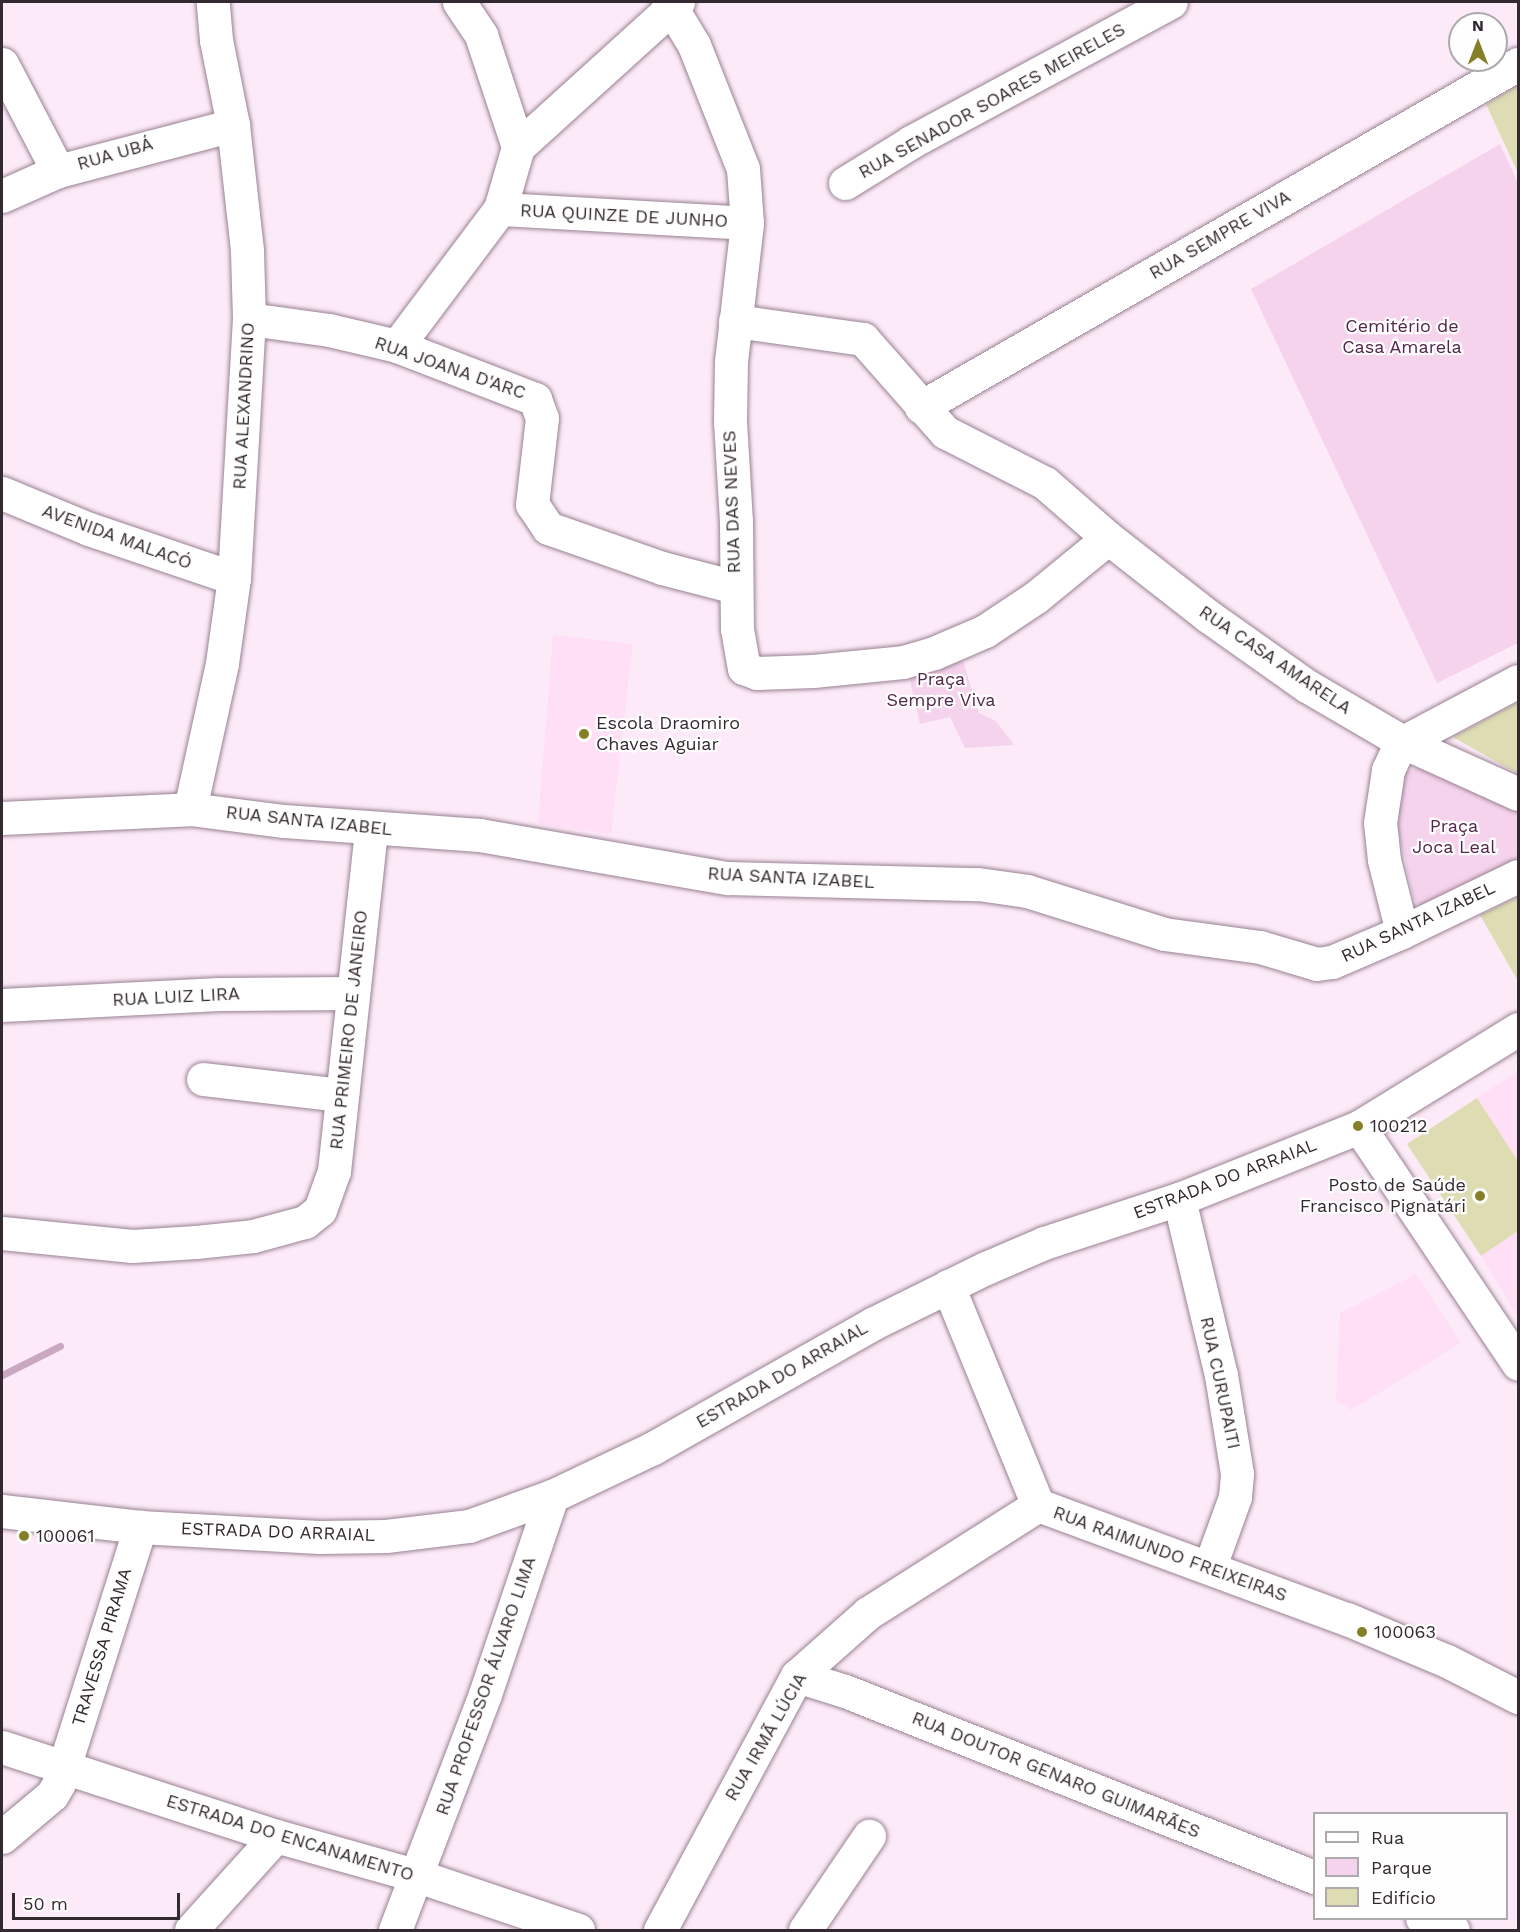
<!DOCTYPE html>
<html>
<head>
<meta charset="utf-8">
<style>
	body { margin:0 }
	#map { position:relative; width:1520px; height:1932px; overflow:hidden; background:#fdeaf8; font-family:"Work Sans",sans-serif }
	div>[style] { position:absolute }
	.built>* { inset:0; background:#fedff6 }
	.green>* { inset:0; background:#f6d3ed }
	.stream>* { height:7px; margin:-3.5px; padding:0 3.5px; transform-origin:3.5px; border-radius:3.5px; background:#cba8c2 }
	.building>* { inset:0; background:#dddcb3 }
	.roads { filter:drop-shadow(0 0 2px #988292) drop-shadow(0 0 2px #988292) }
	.minor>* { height:33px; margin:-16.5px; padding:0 16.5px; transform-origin:16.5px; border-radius:16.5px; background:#fff }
	.major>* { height:33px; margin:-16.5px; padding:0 16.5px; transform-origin:16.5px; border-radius:16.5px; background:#fff }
	.dots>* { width:16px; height:16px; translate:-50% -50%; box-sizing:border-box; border:3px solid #fefefe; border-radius:50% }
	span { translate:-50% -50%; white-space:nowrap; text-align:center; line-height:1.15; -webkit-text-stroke:4.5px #fefefe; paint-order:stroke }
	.street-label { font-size:18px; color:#332a31 }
	.park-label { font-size:18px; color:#53264a }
	.poi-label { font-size:18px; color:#332a31 }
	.left { translate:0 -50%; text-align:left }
	.right { translate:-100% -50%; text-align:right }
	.frame { position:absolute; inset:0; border:3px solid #332a31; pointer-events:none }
	.legend { position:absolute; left:1313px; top:1812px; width:195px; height:108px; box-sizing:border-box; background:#fefefe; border:2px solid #ada9ac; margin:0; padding:8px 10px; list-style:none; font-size:18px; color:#332a31 }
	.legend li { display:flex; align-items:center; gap:12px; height:30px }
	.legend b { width:30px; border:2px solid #ada9ac }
	.north { position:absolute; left:1448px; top:12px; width:60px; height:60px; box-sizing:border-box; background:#fefefe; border:2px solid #ada9ac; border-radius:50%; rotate:0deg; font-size:16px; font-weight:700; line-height:24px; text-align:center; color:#332a31 }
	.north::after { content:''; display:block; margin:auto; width:21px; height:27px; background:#858028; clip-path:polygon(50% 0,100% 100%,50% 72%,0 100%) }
	.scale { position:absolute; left:12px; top:1893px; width:168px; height:27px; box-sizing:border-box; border:3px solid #332a31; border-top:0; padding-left:8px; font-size:18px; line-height:21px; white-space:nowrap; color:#332a31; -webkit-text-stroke:4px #fefefe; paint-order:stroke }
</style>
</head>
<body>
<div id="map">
	<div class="built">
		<i style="clip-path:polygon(553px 635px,633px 644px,611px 834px,538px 824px)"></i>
		<i style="clip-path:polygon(1518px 1071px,1518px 1161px,1477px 1098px)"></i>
		<i style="clip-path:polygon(1518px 1231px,1518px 1317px,1481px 1256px)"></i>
		<i style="clip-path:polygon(1416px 1274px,1461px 1343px,1351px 1410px,1336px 1400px,1340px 1313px)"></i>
	</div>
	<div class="green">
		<i style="clip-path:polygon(1500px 144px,1518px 183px,1518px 643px,1437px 683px,1251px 289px)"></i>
		<i style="clip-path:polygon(962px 658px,979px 713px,996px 721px,1014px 745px,965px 748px,950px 717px,920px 724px,907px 668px)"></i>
		<i style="clip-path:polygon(1421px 767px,1518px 810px,1518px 864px,1421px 907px,1414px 900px,1391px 797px,1399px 774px)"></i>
	</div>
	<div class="stream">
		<i style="left:2px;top:1375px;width:65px;rotate:-26.6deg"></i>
	</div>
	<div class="building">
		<i style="clip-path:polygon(1518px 85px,1518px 173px,1486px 104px)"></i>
		<i style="clip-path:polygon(1518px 702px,1518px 774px,1453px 737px)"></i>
		<i style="clip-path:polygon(1518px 897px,1518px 981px,1480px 915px)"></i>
		<i style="clip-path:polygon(1477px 1098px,1518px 1161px,1518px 1231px,1481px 1256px,1407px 1144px)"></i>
	</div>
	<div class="roads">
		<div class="minor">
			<i style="left:459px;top:2px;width:40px;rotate:56deg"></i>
			<i style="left:481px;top:35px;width:118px;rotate:71.7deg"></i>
			<i style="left:668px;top:2px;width:50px;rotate:58.8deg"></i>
			<i style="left:694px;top:45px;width:133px;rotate:68.4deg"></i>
			<i style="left:743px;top:169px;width:54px;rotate:85.8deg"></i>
			<i style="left:747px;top:223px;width:140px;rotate:96.6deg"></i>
			<i style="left:731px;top:362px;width:59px;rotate:91deg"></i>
			<i style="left:730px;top:421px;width:100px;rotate:86.6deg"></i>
			<i style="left:736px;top:521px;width:108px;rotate:89.5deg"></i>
			<i style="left:737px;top:629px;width:40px;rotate:80deg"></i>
			<i style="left:744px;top:668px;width:14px;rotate:21deg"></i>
			<i style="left:757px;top:673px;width:56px;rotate:-2deg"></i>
			<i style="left:813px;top:671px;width:90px;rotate:-5.7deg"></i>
			<i style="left:903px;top:662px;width:32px;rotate:-16deg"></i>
			<i style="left:934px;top:653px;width:56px;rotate:-23.3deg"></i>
			<i style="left:985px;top:631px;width:61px;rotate:-33.7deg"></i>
			<i style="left:1036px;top:597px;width:93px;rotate:-39.3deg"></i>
			<i style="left:2px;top:64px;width:121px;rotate:62.4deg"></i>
			<i style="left:845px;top:183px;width:78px;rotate:-31.8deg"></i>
			<i style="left:911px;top:142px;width:295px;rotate:-28.3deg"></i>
			<i style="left:2px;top:196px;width:61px;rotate:-24.1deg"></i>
			<i style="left:58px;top:171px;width:181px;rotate:-14.7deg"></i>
			<i style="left:500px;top:209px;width:247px;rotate:3.2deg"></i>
			<i style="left:249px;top:319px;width:81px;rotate:7.8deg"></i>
			<i style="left:329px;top:330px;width:70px;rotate:13.2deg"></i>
			<i style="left:397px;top:346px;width:148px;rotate:21deg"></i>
			<i style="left:535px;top:399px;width:20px;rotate:70deg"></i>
			<i style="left:542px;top:418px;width:87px;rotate:96.6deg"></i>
			<i style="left:532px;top:504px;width:29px;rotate:56deg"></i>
			<i style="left:548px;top:528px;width:121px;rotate:19.3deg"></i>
			<i style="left:662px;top:568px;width:75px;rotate:14.6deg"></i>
			<i style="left:735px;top:321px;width:129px;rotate:8deg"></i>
			<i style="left:863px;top:339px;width:124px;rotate:48.6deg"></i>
			<i style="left:945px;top:432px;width:112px;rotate:27deg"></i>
			<i style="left:1045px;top:483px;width:84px;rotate:41.1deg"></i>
			<i style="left:1108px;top:538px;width:127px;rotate:38deg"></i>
			<i style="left:1208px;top:616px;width:121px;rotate:35.3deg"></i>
			<i style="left:1307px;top:686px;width:111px;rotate:30.3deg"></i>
			<i style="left:1403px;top:742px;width:126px;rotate:24.3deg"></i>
			<i style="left:397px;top:346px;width:171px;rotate:-53.1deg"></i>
			<i style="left:500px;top:209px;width:65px;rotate:-73.8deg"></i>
			<i style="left:518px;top:147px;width:216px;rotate:-42.2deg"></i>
			<i style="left:921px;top:407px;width:689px;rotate:-29.88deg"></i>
			<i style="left:2px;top:493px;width:94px;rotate:22.5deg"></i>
			<i style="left:89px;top:529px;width:153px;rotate:18.7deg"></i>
			<i style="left:190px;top:809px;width:149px;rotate:-77.6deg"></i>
			<i style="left:222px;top:663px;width:86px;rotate:-82deg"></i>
			<i style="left:234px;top:578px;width:259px;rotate:-86.7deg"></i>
			<i style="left:249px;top:319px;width:69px;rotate:-91.7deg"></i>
			<i style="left:247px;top:250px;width:126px;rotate:-96.4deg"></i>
			<i style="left:233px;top:125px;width:87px;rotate:-101.3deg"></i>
			<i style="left:216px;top:40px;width:38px;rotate:-95deg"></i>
			<i style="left:2px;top:818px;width:188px;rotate:-2.7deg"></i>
			<i style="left:190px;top:809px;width:95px;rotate:7.3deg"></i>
			<i style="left:284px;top:821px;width:196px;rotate:4.1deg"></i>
			<i style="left:480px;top:835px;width:251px;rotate:9.9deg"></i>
			<i style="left:727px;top:878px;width:251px;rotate:1.4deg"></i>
			<i style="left:978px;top:884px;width:49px;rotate:8.1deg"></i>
			<i style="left:1027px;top:891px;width:144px;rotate:17.4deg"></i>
			<i style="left:1164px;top:934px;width:97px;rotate:7.7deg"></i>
			<i style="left:1260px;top:947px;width:59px;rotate:16.6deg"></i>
			<i style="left:1317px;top:964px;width:15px;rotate:-8deg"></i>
			<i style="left:1332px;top:962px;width:76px;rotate:-23.2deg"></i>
			<i style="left:1402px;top:932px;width:129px;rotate:-25.8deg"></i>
			<i style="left:1402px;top:932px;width:74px;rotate:-104deg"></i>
			<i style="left:1384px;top:860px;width:37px;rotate:-96deg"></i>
			<i style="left:1380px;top:823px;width:54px;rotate:-81.4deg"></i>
			<i style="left:1388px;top:770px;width:19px;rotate:-65deg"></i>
			<i style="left:1396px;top:753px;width:13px;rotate:-58deg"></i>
			<i style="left:1403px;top:742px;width:130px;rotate:-27.9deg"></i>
			<i style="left:2px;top:1005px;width:217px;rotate:-2.9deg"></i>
			<i style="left:219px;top:994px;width:132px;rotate:-0.4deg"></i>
			<i style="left:203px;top:1079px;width:140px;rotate:6.6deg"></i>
			<i style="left:1359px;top:1127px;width:285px;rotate:56.1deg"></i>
			<i style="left:1179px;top:1199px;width:181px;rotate:76.6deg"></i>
			<i style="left:1221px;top:1375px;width:100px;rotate:80.8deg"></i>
			<i style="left:1237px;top:1474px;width:23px;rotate:95deg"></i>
			<i style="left:1235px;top:1497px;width:73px;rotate:109.9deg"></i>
			<i style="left:2px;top:1233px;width:131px;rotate:5.7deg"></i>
			<i style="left:132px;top:1246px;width:64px;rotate:-3.6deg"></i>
			<i style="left:196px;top:1242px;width:57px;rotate:-6deg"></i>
			<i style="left:253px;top:1236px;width:54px;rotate:-15.1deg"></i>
			<i style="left:305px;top:1222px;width:19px;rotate:-39deg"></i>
			<i style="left:320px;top:1210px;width:41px;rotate:-70.3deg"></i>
			<i style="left:334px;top:1171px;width:345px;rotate:-83.8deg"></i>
			<i style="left:948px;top:1286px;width:237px;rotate:67.7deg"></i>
			<i style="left:1038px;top:1505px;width:329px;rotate:20.3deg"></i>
			<i style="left:1347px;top:1619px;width:108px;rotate:22.8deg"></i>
			<i style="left:1447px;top:1661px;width:80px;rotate:26.9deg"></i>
			<i style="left:797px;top:1676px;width:50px;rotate:17.4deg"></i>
			<i style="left:845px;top:1691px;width:505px;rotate:21.63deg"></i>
			<i style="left:2px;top:1747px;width:288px;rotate:18deg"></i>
			<i style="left:276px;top:1836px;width:148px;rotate:15.7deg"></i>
			<i style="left:418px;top:1876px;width:169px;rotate:18.6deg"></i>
			<i style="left:2px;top:1837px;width:65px;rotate:-40deg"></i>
			<i style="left:52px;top:1795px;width:14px;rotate:-60deg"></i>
			<i style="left:59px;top:1783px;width:269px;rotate:-72.4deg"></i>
			<i style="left:1422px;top:1918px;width:33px;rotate:21deg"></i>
			<i style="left:191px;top:1930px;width:127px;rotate:-47.9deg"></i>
			<i style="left:395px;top:1930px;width:253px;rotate:-69.1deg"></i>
			<i style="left:485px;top:1694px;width:209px;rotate:-71.3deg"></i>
			<i style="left:660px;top:1930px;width:289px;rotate:-61.7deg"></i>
			<i style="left:797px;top:1676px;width:95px;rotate:-41.6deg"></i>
			<i style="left:868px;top:1613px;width:201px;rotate:-32.4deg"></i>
			<i style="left:805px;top:1930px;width:114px;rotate:-55.8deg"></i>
		</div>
		<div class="major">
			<i style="left:2px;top:1511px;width:139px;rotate:6.6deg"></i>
			<i style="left:140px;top:1527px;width:179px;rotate:3.2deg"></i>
			<i style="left:319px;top:1537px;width:67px;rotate:-0.9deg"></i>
			<i style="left:386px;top:1536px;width:84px;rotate:-6.9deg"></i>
			<i style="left:469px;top:1526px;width:88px;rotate:-19.9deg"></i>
			<i style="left:552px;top:1496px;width:112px;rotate:-25.4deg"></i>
			<i style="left:653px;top:1448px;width:252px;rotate:-29.5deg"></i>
			<i style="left:872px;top:1324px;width:127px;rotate:-26.2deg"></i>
			<i style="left:986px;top:1268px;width:63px;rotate:-23.3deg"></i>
			<i style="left:1044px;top:1243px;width:142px;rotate:-18.1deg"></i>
			<i style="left:1179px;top:1199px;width:194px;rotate:-21.8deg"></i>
			<i style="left:1359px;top:1127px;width:187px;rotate:-31.6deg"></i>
		</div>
	</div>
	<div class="dots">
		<i style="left:584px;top:734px;background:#858028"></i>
		<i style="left:1358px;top:1126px;background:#858028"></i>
		<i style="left:1480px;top:1196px;background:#858028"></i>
		<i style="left:24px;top:1536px;background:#858028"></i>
		<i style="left:1362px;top:1632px;background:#858028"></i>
	</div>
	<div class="street-label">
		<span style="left:992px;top:101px;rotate:-29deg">RUA SENADOR SOARES MEIRELES</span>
		<span style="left:115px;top:154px;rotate:-16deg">RUA UBÁ</span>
		<span style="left:624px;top:216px;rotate:3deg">RUA QUINZE DE JUNHO</span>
		<span style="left:1220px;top:235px;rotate:-30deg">RUA SEMPRE VIVA</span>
		<span style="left:450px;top:368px;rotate:19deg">RUA JOANA D'ARC</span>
		<span style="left:244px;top:406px;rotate:-87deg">RUA ALEXANDRINO</span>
		<span style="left:732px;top:502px;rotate:-92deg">RUA DAS NEVES</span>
		<span style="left:117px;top:537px;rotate:20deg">AVENIDA MALACÓ</span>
		<span style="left:1275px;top:660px;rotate:34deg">RUA CASA AMARELA</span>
		<span style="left:309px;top:821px;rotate:6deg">RUA SANTA IZABEL</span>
		<span style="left:791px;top:878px;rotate:3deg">RUA SANTA IZABEL</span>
		<span style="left:1418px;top:922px;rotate:-25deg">RUA SANTA IZABEL</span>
		<span style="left:176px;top:997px;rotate:-3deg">RUA LUIZ LIRA</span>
		<span style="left:349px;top:1030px;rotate:-84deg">RUA PRIMEIRO DE JANEIRO</span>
		<span style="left:1225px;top:1179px;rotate:-21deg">ESTRADA DO ARRAIAL</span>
		<span style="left:782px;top:1375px;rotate:-30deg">ESTRADA DO ARRAIAL</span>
		<span style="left:1220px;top:1383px;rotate:78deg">RUA CURUPAITI</span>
		<span style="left:278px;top:1532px;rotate:2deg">ESTRADA DO ARRAIAL</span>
		<span style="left:1170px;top:1554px;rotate:20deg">RUA RAIMUNDO FREIXEIRAS</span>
		<span style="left:102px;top:1647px;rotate:-73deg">TRAVESSA PIRAMA</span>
		<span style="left:486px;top:1686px;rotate:-71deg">RUA PROFESSOR ÁLVARO LIMA</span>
		<span style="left:766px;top:1737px;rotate:-60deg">RUA IRMÃ LÚCIA</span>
		<span style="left:1056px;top:1775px;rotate:22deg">RUA DOUTOR GENARO GUIMARÃES</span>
		<span style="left:290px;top:1838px;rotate:17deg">ESTRADA DO ENCANAMENTO</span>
	</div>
	<div class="park-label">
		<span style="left:1402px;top:337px">Cemitério de<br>Casa Amarela</span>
		<span style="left:941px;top:690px">Praça<br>Sempre Viva</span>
		<span style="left:1454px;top:837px">Praça<br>Joca Leal</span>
	</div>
	<div class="poi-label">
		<span class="left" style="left:596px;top:734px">Escola Draomiro<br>Chaves Aguiar</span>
		<span class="left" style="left:1370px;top:1126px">100212</span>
		<span class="right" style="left:1466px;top:1196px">Posto de Saúde<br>Francisco Pignatári</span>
		<span class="left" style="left:36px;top:1536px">100061</span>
		<span class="left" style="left:1374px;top:1632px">100063</span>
	</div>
	<div class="frame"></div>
	<ul class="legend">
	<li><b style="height:8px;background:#fff"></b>Rua</li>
	<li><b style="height:16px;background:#f6d3ed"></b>Parque</li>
	<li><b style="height:16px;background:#dddcb3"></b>Edifício</li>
	</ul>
	<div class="north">N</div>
	<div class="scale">50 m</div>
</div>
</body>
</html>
